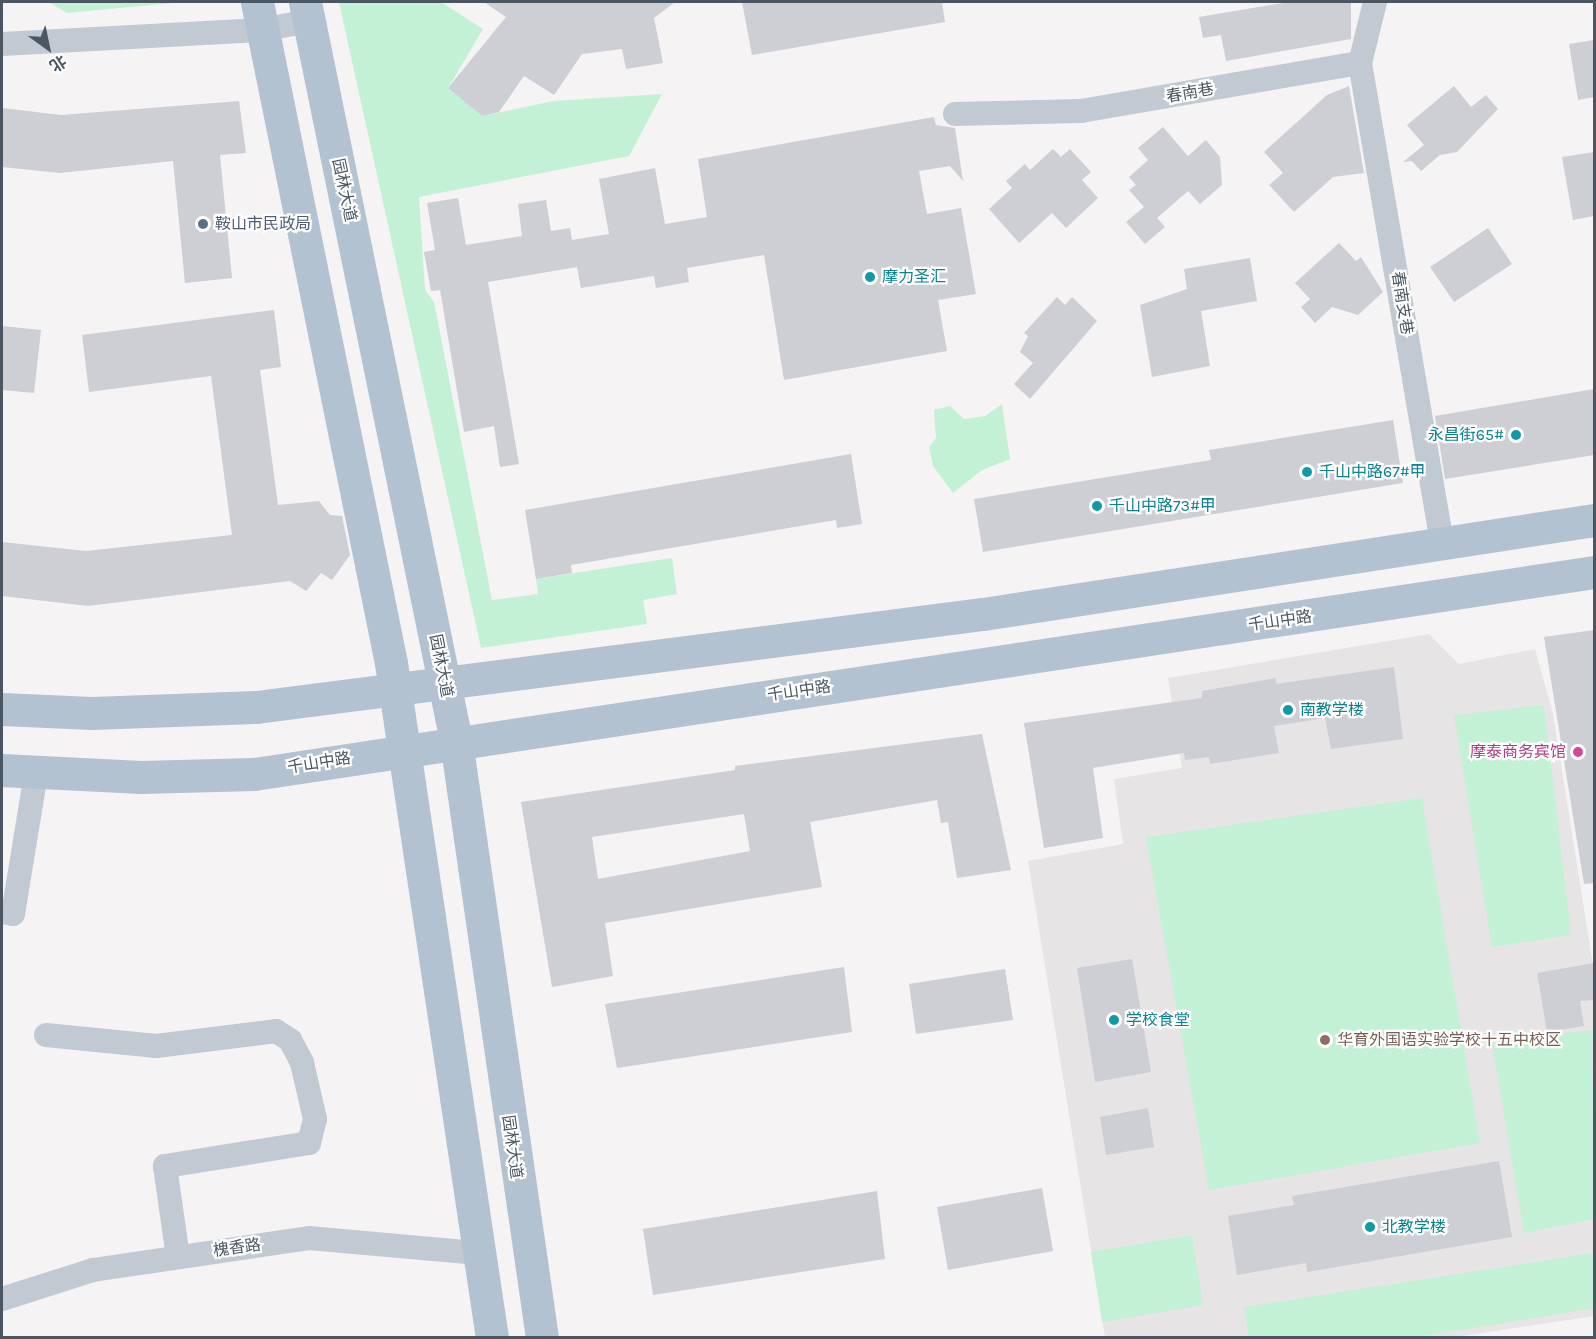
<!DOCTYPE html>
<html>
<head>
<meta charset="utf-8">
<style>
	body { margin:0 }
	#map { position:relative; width:1596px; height:1339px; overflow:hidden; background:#f5f3f3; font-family:Karla,"Noto Sans SC",sans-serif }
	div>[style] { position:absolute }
	.education>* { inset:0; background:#e6e4e5 }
	.green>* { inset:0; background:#c3f1d5 }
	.building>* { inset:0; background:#cdcfd5 }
	.minor>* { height:24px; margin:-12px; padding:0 12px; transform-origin:12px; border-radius:12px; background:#c1cad2 }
	.primary>* { height:33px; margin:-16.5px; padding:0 16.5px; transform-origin:16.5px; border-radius:16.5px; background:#b3c2d1 }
	.dots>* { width:16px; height:16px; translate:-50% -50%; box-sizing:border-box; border:3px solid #fff; border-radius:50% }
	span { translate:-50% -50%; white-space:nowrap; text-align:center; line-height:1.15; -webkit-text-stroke:4.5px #fff; paint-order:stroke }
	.street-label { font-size:16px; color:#4a5661 }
	.service-label { font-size:16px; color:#4e5e75 }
	.left { translate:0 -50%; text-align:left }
	.culture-label { font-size:16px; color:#0d838f }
	.right { translate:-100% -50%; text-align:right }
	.hotel-label { font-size:16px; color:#b23c85 }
	.education-label { font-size:16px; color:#785e54 }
	.frame { position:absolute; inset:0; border:3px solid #4a5661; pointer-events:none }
	.north { position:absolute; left:18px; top:18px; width:60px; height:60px; -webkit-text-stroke:4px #fff; paint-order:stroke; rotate:147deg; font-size:16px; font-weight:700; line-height:24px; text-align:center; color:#4a5661 }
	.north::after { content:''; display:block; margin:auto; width:21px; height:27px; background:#4a5661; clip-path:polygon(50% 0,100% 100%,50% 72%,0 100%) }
</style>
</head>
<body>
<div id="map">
	<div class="education">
		<i style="clip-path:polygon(1429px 634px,1459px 664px,1535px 649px,1553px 714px,1594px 972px,1594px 1316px,1456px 1337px,1105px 1337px,1028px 861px,1123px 844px,1114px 779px,1182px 768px,1168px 678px)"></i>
	</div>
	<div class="green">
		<i style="clip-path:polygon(49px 2px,184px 2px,67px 13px)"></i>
		<i style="clip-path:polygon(339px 2px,441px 2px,483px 29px,448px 88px,482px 116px,554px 101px,662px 94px,629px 156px,419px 197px,425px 290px,434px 302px,492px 600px,538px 594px,536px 579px,672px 558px,677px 594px,643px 600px,647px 624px,481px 648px)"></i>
		<i style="clip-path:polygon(1002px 404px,1010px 459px,982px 470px,953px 493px,933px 466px,929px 447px,936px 438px,934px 410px,950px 406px,964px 419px,985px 416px)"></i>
		<i style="clip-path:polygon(1544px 705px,1571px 935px,1492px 947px,1454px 715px)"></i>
		<i style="clip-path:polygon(1422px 798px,1480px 1143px,1209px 1190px,1146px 837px)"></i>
		<i style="clip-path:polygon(1592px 1030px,1594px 1219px,1524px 1233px,1492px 1042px)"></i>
		<i style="clip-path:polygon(1192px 1235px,1203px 1305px,1102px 1322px,1091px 1252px)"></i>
		<i style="clip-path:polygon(1594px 1253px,1594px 1308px,1417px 1337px,1249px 1337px,1244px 1307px)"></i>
	</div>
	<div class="building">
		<i style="clip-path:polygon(484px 2px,675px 2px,654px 18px,663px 63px,626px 69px,622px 49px,582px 54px,554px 95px,524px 76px,499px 112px,482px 116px,448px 88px,506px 17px)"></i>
		<i style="clip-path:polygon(742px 2px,942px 2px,945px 22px,752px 55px)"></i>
		<i style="clip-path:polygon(1289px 2px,1351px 2px,1351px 39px,1226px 61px,1221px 35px,1203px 38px,1199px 17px)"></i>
		<i style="clip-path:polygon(1594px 40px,1594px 97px,1578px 100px,1569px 44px)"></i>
		<i style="clip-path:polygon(1349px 86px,1364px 173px,1333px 177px,1294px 212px,1269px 185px,1283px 173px,1264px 152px,1327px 95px)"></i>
		<i style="clip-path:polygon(1454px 86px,1471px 107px,1486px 95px,1498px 109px,1457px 152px,1440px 155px,1421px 171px,1412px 161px,1403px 162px,1424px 145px,1407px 125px)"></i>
		<i style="clip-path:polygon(239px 101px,246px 153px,220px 155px,232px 278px,185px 283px,173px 161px,60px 173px,2px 167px,2px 108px,61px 115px)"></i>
		<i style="clip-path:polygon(934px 117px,936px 125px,955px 128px,963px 181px,950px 166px,919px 171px,927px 214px,961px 208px,976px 294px,938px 300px,947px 351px,784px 380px,764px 255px,687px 268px,689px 282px,656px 288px,654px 276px,581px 288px,577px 267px,488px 282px,519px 464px,500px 467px,494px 426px,464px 432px,440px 290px,431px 291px,424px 252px,435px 250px,427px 203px,458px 198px,466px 245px,522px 236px,518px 204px,546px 200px,551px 231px,570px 228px,572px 240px,609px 234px,599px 179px,655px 168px,665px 224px,707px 217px,698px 159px)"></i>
		<i style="clip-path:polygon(1163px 127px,1188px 156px,1206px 140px,1220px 157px,1222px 185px,1200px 204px,1188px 191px,1157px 218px,1165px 227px,1145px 244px,1126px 222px,1144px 207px,1129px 190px,1136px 185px,1129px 177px,1148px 160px,1138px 148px)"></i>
		<i style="clip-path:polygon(1053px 149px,1061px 157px,1070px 149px,1091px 172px,1082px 180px,1098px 198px,1066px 228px,1052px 213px,1019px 243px,989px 209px,1012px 188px,1006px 181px,1025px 164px,1030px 170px)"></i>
		<i style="clip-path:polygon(1594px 152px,1594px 216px,1573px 220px,1562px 157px)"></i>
		<i style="clip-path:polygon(1488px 228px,1512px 264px,1454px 302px,1430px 267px)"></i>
		<i style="clip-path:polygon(1339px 243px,1356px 261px,1361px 257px,1383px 292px,1358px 315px,1332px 307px,1315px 323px,1301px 307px,1310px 299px,1295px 283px)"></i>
		<i style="clip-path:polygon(1250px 258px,1257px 301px,1201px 311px,1210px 366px,1152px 377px,1140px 305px,1187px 289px,1184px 269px)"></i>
		<i style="clip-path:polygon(1057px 297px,1065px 305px,1072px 297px,1097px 321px,1030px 399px,1014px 384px,1033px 363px,1020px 352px,1028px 336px,1024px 333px)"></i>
		<i style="clip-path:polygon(274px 310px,281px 367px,260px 370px,278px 505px,319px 501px,330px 515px,342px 516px,350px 555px,332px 580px,321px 573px,306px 591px,290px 581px,88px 606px,2px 596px,2px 542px,86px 551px,232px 535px,211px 376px,89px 392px,82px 335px)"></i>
		<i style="clip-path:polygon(2px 326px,41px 330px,34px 393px,2px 390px)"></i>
		<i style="clip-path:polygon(1594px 389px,1594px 455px,1445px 479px,1435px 416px)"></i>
		<i style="clip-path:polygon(1393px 420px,1403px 483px,983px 552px,974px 499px,1211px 460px,1209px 450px)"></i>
		<i style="clip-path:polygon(851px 454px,862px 524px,837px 528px,836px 520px,571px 565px,572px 573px,536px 579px,525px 510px)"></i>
		<i style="clip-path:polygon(1594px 630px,1594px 883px,1584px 884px,1544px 637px)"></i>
		<i style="clip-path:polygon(1394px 667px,1403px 739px,1331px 749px,1325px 718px,1274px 726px,1279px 753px,1210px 764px,1209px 757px,1185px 760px,1184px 753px,1093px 768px,1103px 838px,1044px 848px,1024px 723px,1202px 698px,1202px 691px,1276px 678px,1276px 684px)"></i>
		<i style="clip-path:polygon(evenodd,982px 734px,1011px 870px,957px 878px,948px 822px,941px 823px,937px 800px,810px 822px,822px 887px,605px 923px,613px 976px,552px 987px,521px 802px,735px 770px,735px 766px,982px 734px,744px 814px,750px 851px,598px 879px,592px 837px,744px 814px)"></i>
		<i style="clip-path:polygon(1132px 959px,1151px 1072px,1095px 1082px,1077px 968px)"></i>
		<i style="clip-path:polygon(1594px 963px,1594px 1000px,1580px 1001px,1584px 1026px,1547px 1032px,1537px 973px)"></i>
		<i style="clip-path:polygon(844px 967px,852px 1032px,617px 1068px,605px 1004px)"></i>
		<i style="clip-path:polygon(1005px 969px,1013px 1020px,916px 1034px,909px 984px)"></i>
		<i style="clip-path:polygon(1148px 1108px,1154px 1147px,1106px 1155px,1100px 1117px)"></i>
		<i style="clip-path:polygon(1499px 1161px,1512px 1237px,1307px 1272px,1306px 1263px,1237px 1275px,1228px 1216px,1294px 1205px,1292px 1196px)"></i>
		<i style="clip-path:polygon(1042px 1188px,1053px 1251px,948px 1270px,937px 1207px)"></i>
		<i style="clip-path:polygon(877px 1191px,885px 1259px,653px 1295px,643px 1229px)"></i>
	</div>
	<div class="minor">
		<i style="left:2px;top:44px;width:259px;rotate:-3.1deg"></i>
		<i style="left:261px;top:30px;width:49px;rotate:-10.6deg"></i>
		<i style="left:1360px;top:63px;width:488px;rotate:80.3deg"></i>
		<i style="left:1360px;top:63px;width:63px;rotate:-76.2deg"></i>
		<i style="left:955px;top:114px;width:126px;rotate:-1.4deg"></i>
		<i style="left:1081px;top:111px;width:283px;rotate:-9.8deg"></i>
		<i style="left:2px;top:912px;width:11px;rotate:10deg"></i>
		<i style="left:13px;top:914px;width:143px;rotate:-80.7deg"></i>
		<i style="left:46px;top:1035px;width:111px;rotate:5.7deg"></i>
		<i style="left:156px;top:1046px;width:121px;rotate:-7.1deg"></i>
		<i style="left:276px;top:1031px;width:17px;rotate:33deg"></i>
		<i style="left:290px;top:1040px;width:26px;rotate:62deg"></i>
		<i style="left:302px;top:1063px;width:57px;rotate:76.9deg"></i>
		<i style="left:315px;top:1119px;width:25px;rotate:104deg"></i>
		<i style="left:309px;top:1143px;width:146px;rotate:170.9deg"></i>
		<i style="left:165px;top:1166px;width:92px;rotate:81.9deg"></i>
		<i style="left:2px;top:1299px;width:96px;rotate:-17.7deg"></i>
		<i style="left:93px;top:1270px;width:218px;rotate:-8.4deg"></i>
		<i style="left:309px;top:1238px;width:170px;rotate:5.1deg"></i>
	</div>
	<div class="primary">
		<i style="left:257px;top:2px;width:674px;rotate:78.54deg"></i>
		<i style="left:391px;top:663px;width:683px;rotate:81.49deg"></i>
		<i style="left:305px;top:2px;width:754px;rotate:78.45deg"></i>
		<i style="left:456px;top:741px;width:603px;rotate:81.8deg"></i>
		<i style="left:2px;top:709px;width:90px;rotate:2.5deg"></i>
		<i style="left:92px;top:713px;width:164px;rotate:-2.1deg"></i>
		<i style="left:256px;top:707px;width:733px;rotate:-7.29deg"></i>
		<i style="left:983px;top:614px;width:618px;rotate:-8.75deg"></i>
		<i style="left:2px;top:770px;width:139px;rotate:2.9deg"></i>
		<i style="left:141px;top:777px;width:113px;rotate:-1.5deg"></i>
		<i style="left:254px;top:774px;width:1355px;rotate:-8.57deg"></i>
	</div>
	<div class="dots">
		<i style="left:203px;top:224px;background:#5c6f8a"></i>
		<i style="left:870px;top:277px;background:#0f9aa8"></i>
		<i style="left:1516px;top:435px;background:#0f9aa8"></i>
		<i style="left:1307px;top:472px;background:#0f9aa8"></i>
		<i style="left:1097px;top:506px;background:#0f9aa8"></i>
		<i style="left:1288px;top:710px;background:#0f9aa8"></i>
		<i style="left:1578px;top:752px;background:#d1479c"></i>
		<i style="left:1114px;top:1020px;background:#0f9aa8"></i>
		<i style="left:1325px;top:1040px;background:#8d6e63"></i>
		<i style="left:1370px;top:1227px;background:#0f9aa8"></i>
	</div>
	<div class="street-label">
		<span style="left:1190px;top:93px;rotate:-10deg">春南巷</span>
		<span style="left:344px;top:190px;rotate:78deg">园林大道</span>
		<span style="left:1402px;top:303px;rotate:81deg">春南支巷</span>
		<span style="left:1280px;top:621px;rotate:-8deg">千山中路</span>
		<span style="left:441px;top:666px;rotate:79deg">园林大道</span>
		<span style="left:799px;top:691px;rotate:-8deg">千山中路</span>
		<span style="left:319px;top:763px;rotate:-9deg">千山中路</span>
		<span style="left:512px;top:1147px;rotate:82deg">园林大道</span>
		<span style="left:237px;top:1248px;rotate:-8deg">槐香路</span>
	</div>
	<div class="service-label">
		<span class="left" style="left:215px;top:224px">鞍山市民政局</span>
	</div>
	<div class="culture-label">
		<span class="left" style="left:882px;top:277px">摩力圣汇</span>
		<span class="right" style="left:1504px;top:435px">永昌街65#</span>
		<span class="left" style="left:1319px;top:472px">千山中路67#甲</span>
		<span class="left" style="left:1109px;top:506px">千山中路73#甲</span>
		<span class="left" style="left:1300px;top:710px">南教学楼</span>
		<span class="left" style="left:1126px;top:1020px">学校食堂</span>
		<span class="left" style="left:1382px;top:1227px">北教学楼</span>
	</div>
	<div class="hotel-label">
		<span class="right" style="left:1566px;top:752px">摩泰商务宾馆</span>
	</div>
	<div class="education-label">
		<span class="left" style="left:1337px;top:1040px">华育外国语实验学校十五中校区</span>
	</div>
	<div class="frame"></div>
	<div class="north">北</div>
</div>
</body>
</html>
